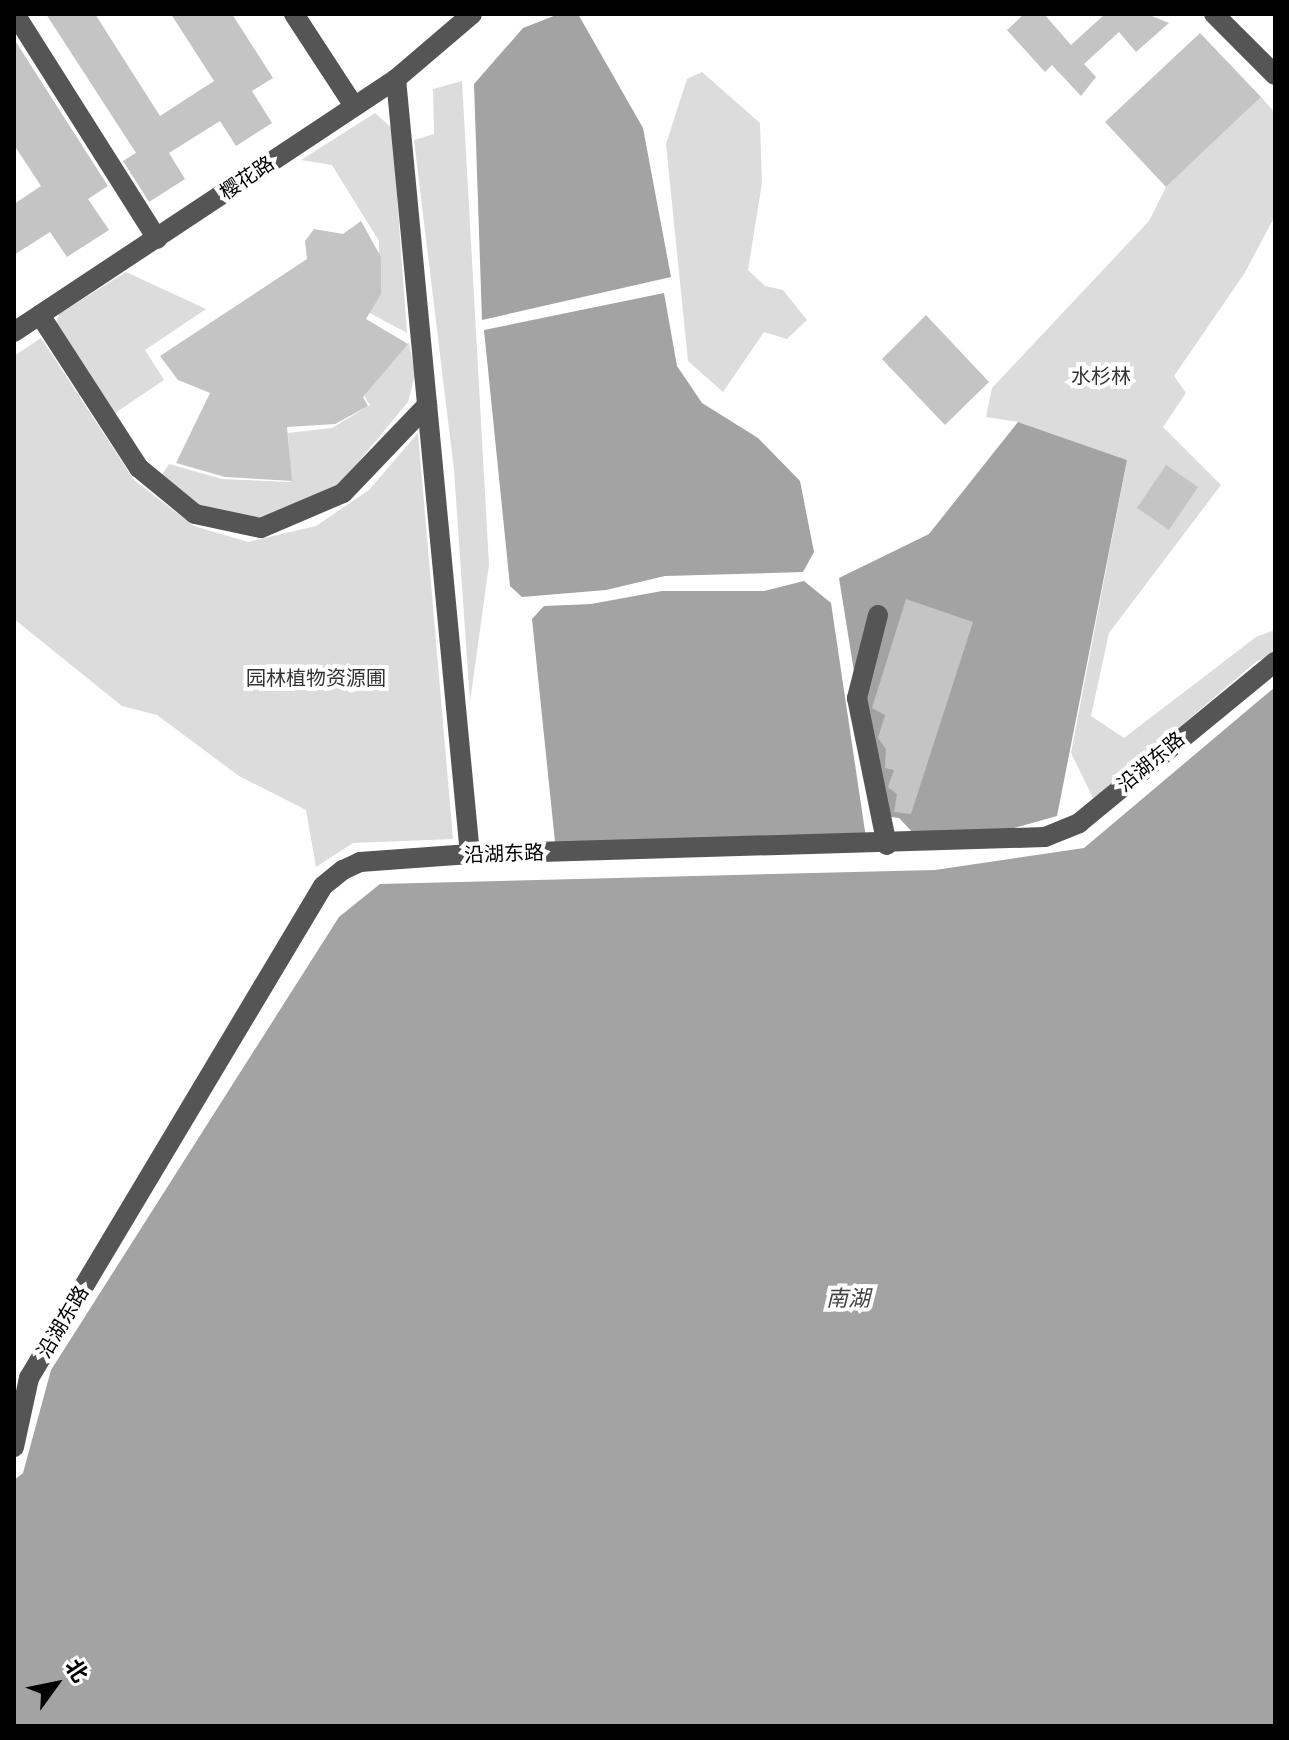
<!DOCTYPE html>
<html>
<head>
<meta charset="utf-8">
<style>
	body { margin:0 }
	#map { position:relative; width:1289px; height:1740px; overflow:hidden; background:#fff; font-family:"DM Sans","Noto Sans SC",sans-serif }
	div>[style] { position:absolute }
	.green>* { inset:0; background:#dcdcdc }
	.water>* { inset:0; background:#a3a3a3 }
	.building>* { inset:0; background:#c4c4c4 }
	.minor>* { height:20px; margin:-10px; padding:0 10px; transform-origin:10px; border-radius:10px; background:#555 }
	span { translate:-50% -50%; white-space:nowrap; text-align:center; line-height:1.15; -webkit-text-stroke:8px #fff; paint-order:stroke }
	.street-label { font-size:20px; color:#000 }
	.park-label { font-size:20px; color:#333 }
	.water-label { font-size:22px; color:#444; font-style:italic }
	.frame { position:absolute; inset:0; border:16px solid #000; pointer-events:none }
	.north { position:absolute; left:16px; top:1644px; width:80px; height:80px; -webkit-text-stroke:6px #fff; paint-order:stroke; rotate:57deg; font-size:22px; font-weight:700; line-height:32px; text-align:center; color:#000 }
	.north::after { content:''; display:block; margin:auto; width:28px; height:36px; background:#000; clip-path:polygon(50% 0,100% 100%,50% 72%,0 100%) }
</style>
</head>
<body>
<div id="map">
	<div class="green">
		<i style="clip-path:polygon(702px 72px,760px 123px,762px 183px,748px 270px,765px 286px,783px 290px,807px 320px,787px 339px,764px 332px,723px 392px,688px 361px,666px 144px,687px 79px)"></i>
		<i style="clip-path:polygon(462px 81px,489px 565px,470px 702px,454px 470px,414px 140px,434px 134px,433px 89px)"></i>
		<i style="clip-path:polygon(1261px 97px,1275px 113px,1275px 216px,1244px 274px,1174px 376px,1186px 393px,1163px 427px,1221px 485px,1109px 633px,1091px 716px,1124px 738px,1256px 637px,1275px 630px,1275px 654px,1257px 661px,1094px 800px,1071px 753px,1127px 460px,1018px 422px,986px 417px,992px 388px,1149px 221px,1166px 187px)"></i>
		<i style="clip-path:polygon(375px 113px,392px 128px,407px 333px,366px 311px,379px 286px,379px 241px,332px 165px,301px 160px)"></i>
		<i style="clip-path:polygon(126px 272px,206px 309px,145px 350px,164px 380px,109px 417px,54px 334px,59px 314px)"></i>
		<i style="clip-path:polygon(41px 338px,134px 480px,194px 526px,248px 542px,316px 526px,369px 490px,418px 433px,453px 839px,353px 843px,316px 867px,306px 810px,239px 776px,157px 715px,122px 706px,14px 619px,14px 356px)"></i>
		<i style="clip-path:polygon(409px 342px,415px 375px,408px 402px,341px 483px,264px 518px,197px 509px,159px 479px,169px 464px,222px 479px,291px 482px,288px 433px,332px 428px,370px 405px,363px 394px)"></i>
	</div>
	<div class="water">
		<i style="clip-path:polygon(559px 14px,578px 14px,643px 128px,671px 277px,482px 320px,474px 84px,523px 28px)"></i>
		<i style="clip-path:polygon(664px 293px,677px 366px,702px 403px,758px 438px,800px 481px,814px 552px,803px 572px,665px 576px,606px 590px,522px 597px,510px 586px,484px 330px)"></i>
		<i style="clip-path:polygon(1018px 422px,1127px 460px,1057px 816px,1003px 831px,914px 834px,899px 818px,877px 815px,839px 578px,929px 534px)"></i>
		<i style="clip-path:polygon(804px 581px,831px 603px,866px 838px,555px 842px,532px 619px,544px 606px,591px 604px,662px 591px,764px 591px)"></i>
		<i style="clip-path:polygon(1275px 687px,1275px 1726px,14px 1726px,14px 1480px,23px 1473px,51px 1370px,339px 917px,380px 884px,935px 870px,1084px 848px)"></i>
	</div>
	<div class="building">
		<i style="clip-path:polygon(46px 14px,95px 14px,160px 116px,214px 81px,171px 14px,232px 14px,273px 78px,252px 91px,272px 123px,236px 146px,220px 121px,169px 153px,185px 179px,149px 202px,123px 161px,136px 153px)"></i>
		<i style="clip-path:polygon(1024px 14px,1044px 14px,1071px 45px,1105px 14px,1147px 14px,1169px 23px,1136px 52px,1119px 32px,1084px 64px,1096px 77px,1081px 96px,1052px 65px,1045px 72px,1007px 30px)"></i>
		<i style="clip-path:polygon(1200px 33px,1261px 97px,1166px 187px,1105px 122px)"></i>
		<i style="clip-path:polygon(14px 39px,108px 186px,88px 199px,109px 230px,67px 257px,50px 232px,14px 255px,14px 204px,41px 186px,14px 145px)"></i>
		<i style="clip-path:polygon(361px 221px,381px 257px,381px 294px,366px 319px,408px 344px,363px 397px,368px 406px,335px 424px,287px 427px,292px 481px,225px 477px,176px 463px,210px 393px,178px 380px,160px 356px,307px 259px,305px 241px,314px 229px,343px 234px)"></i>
		<i style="clip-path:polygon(926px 315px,989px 382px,945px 425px,882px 359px)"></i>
		<i style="clip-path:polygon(1166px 465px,1198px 487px,1169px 530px,1137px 508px)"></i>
		<i style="clip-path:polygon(906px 599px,973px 622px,911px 814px,894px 812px,897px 794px,888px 787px,894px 770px,885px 768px,886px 749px,878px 738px,885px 715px,872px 708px)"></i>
	</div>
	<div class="minor">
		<i style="left:15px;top:14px;width:266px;rotate:57.7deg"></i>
		<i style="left:294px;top:14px;width:110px;rotate:56.9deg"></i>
		<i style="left:1214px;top:14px;width:86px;rotate:45deg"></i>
		<i style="left:396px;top:79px;width:779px;rotate:84.55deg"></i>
		<i style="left:40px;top:315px;width:182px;rotate:57.1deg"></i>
		<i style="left:139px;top:468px;width:72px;rotate:39.4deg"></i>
		<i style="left:195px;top:514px;width:67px;rotate:12deg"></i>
		<i style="left:261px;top:528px;width:89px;rotate:-23.1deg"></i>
		<i style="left:343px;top:493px;width:122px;rotate:-46.3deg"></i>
		<i style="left:14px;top:332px;width:458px;rotate:-33.5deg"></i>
		<i style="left:396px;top:79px;width:100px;rotate:-40.5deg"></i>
		<i style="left:878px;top:615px;width:86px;rotate:104.2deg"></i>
		<i style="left:857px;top:698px;width:150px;rotate:78.5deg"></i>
		<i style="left:14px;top:1447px;width:71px;rotate:-77.7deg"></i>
		<i style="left:29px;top:1378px;width:573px;rotate:-59.14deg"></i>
		<i style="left:323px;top:886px;width:26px;rotate:-39deg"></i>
		<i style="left:343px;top:870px;width:19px;rotate:-25deg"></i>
		<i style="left:360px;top:862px;width:110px;rotate:-4.2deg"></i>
		<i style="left:470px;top:854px;width:575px;rotate:-1.69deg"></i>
		<i style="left:1045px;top:837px;width:37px;rotate:-22deg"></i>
		<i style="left:1079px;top:823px;width:254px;rotate:-39.4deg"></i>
	</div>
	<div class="street-label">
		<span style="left:247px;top:178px;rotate:-34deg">樱花路</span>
		<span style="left:1151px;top:762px;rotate:-40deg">沿湖东路</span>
		<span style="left:504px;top:854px;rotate:-2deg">沿湖东路</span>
		<span style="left:63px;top:1322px;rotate:-59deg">沿湖东路</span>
	</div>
	<div class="park-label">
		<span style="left:1101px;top:376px">水杉林</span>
		<span style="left:316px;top:678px">园林植物资源圃</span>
	</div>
	<div class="water-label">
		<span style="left:848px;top:1299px">南湖</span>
	</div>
	<div class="frame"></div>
	<div class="north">北</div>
</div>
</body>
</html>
